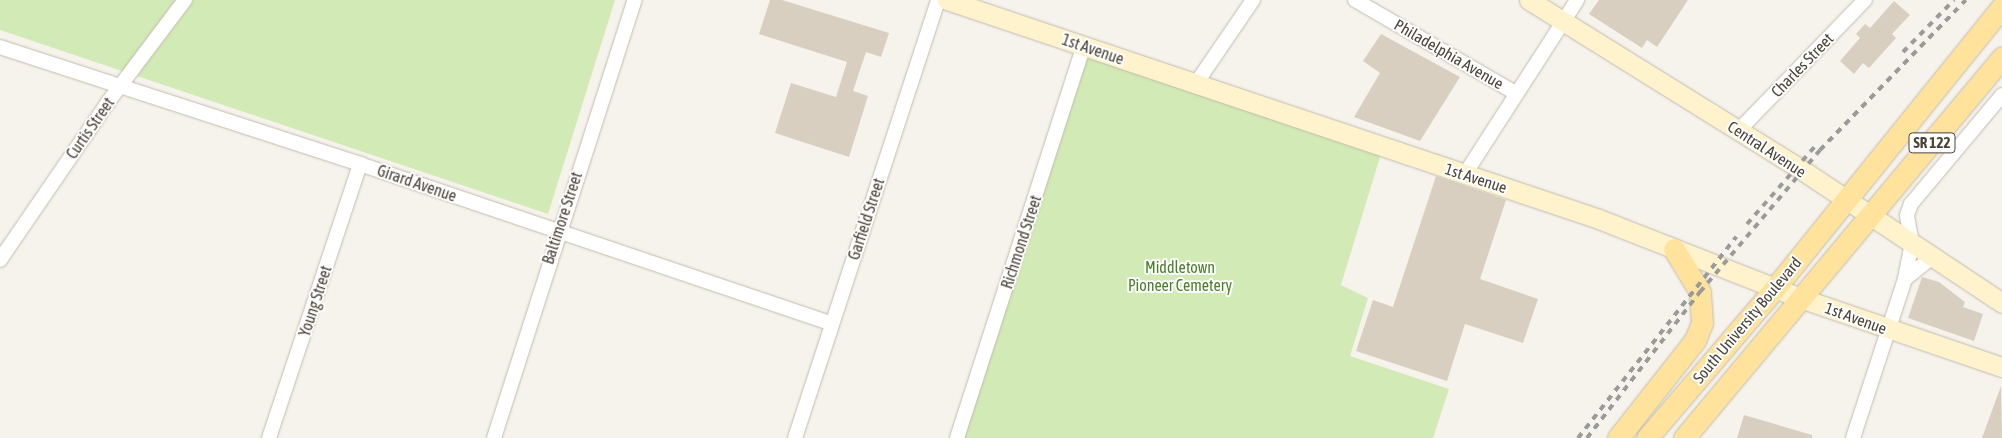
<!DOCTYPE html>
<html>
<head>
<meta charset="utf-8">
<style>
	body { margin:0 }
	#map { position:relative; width:2002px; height:438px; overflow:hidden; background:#f6f3ec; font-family:"Asap Condensed",sans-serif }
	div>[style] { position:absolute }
	.green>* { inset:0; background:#d2eab5 }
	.building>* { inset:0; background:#d8cfc1 }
	.roads { filter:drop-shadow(0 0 1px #c2bbae) drop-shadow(0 0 1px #c2bbae) }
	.street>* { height:14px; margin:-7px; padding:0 7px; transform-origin:7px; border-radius:7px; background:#fff }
	.secondary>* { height:19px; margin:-9.5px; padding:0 9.5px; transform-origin:9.5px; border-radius:9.5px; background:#fff3cd }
	.primary>* { height:21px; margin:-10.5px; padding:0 10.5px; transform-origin:10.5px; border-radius:10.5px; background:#ffe39c }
	.rail>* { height:4px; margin-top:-2px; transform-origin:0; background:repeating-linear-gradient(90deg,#9a9a9a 0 6px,transparent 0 12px) }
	span { translate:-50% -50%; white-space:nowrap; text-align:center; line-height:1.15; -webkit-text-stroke:4px #fff; paint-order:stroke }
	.shield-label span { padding:1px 4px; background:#fff; border:1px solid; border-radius:4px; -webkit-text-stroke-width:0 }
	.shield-label { font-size:15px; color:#4b4439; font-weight:700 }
	.street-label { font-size:16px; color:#4b4439 }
	.park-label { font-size:16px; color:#4a7f2a }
</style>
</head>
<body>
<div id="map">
	<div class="green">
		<i style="clip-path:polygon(0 0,615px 0,548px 214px,0 30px)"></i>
		<i style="clip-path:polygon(1084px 45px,1383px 147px,1341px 285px,1368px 298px,1350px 356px,1449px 389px,1433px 438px,957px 438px)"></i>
	</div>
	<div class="building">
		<i style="clip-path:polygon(770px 0,782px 0,889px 33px,881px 57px,866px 52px,853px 91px,868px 96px,849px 157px,775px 133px,791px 83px,836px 97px,847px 62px,759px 34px)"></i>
		<i style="clip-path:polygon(1599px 0,1688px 0,1657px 47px,1647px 40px,1642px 48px,1589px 14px)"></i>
		<i style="clip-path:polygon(1894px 1px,1910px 15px,1892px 34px,1896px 38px,1869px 68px,1863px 63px,1854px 74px,1840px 61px,1860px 38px,1856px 34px,1865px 24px,1870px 28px)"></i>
		<i style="clip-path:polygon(1381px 34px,1460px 77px,1420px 141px,1354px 117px,1380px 73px,1363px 61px)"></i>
		<i style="clip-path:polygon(1436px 176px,1506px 200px,1480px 279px,1538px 299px,1523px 343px,1465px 324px,1447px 381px,1356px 351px,1373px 300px,1393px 307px)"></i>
		<i style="clip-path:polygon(1922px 277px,1939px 282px,1965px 302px,1963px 307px,1983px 314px,1974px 341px,1908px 318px)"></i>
		<i style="clip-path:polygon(2001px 386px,2002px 438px,1982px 438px)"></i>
		<i style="clip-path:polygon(1744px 415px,1812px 435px,1812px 438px,1737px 438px)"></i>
	</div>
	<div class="roads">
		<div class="street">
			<i style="left:1355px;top:0;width:187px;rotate:30.1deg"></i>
			<i style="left:0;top:47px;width:379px;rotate:18deg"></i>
			<i style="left:360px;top:164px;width:498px;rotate:18.7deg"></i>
			<i style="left:1195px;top:85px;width:103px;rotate:-55.7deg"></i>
			<i style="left:1739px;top:130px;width:181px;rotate:-45.9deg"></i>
			<i style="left:1465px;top:174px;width:207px;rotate:-57.2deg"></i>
			<i style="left:0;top:260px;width:191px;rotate:-55.6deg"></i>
			<i style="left:108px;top:102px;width:128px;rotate:-53deg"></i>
			<i style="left:1905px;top:279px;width:35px;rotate:-39deg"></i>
			<i style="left:269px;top:438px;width:289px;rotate:-71.6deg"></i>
			<i style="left:494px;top:438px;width:460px;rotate:-72.2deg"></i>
			<i style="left:795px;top:438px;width:461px;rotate:-71.9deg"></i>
			<i style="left:957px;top:438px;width:413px;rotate:-72.1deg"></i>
			<i style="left:1853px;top:438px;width:167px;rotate:-71.9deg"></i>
			<i style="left:1905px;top:279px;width:36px;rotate:-79deg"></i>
			<i style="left:1912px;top:244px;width:29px;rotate:-100deg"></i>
			<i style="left:1907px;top:215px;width:12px;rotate:-70deg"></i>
			<i style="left:1911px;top:204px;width:142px;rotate:-50.1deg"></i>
		</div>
		<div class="secondary">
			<i style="left:947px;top:0;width:688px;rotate:18.57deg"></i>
			<i style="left:1599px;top:219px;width:219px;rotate:21.4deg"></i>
			<i style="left:1803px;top:299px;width:210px;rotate:18.9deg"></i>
			<i style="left:1529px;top:0;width:314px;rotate:31.9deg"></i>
			<i style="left:1796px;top:166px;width:247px;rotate:33.6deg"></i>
		</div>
		<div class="primary">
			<i style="left:1618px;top:438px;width:125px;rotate:-51.8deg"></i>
			<i style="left:1695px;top:340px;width:18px;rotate:-68deg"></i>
			<i style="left:1702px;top:323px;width:31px;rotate:-94deg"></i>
			<i style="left:1700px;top:292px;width:50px;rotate:-121.2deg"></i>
			<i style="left:1647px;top:438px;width:197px;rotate:-49.5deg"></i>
			<i style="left:1775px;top:288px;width:361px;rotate:-51.1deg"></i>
			<i style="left:1684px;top:438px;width:496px;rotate:-50.1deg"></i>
		</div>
	</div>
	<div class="rail">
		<i style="left:1903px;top:52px;width:73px;rotate:-45.6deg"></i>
		<i style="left:1747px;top:224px;width:108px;rotate:-48.8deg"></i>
		<i style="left:1578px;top:438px;width:256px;rotate:-51.8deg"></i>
		<i style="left:1587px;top:438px;width:185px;rotate:-52.3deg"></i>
		<i style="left:1700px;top:292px;width:186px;rotate:-49.8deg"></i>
		<i style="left:1820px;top:150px;width:209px;rotate:-45.8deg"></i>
	</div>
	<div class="shield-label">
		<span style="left:1932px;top:143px">SR 122</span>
	</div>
	<div class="street-label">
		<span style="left:1093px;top:49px;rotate:19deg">1st Avenue</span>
		<span style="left:1449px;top:54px;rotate:30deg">Philadelphia Avenue</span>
		<span style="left:1802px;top:65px;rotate:-46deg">Charles Street</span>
		<span style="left:90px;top:128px;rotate:-55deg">Curtis Street</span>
		<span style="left:1767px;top:149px;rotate:33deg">Central Avenue</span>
		<span style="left:1476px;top:178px;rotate:18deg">1st Avenue</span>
		<span style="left:417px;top:183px;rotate:19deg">Girard Avenue</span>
		<span style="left:562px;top:218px;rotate:-72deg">Baltimore Street</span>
		<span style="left:866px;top:219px;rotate:-72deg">Garfield Street</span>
		<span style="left:1021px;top:242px;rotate:-72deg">Richmond Street</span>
		<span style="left:315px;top:301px;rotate:-72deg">Young Street</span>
		<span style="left:1856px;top:318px;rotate:20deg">1st Avenue</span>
		<span style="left:1747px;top:320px;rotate:-50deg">South University Boulevard</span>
	</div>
	<div class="park-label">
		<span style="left:1180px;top:276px">Middletown<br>Pioneer Cemetery</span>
	</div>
</div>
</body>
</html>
